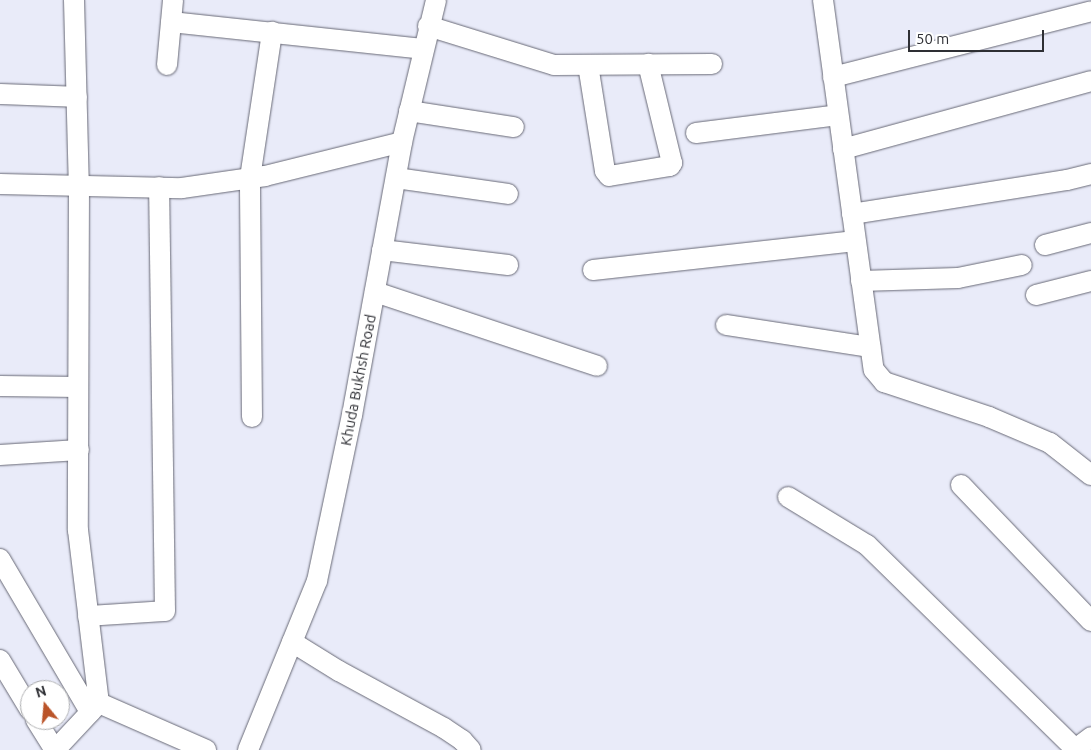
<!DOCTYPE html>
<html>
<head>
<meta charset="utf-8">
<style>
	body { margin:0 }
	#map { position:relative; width:1091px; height:750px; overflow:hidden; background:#e9ebf9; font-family:Ubuntu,sans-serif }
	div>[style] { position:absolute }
	.roads { filter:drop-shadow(0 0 1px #686976) drop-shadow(0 0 1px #686976) }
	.minor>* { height:20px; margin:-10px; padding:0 10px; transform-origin:10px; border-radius:10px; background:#fff }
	span { translate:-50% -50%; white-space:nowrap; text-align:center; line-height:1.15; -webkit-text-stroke:5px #fff; paint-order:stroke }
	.street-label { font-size:15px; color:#2e2f34 }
	.north { position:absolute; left:20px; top:680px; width:50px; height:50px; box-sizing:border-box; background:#fff; border:1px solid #abacae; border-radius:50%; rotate:343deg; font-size:14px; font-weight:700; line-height:20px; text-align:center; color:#2e2f34 }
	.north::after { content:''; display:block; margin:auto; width:18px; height:22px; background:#ba5429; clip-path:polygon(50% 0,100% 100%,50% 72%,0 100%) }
	.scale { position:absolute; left:908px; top:30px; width:136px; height:22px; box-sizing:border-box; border:2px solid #2e2f34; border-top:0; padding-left:6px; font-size:15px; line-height:18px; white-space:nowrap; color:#2e2f34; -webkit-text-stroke:4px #fff; paint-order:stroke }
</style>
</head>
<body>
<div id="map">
	<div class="roads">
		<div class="minor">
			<i style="left:74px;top:0;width:185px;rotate:88.5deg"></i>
			<i style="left:79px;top:185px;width:345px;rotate:90.2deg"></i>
			<i style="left:78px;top:530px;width:174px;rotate:83.1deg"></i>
			<i style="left:823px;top:0;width:373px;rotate:82.2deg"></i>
			<i style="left:874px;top:370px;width:16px;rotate:50deg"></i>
			<i style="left:884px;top:382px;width:111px;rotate:18.4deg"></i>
			<i style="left:989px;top:417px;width:66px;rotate:23.1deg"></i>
			<i style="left:1050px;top:443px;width:52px;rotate:38deg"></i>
			<i style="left:171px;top:22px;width:253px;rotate:6.1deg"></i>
			<i style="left:428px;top:26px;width:132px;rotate:17.2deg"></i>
			<i style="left:554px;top:65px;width:158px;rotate:-0.4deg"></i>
			<i style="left:167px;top:65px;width:65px;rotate:-84.7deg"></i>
			<i style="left:588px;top:65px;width:107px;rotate:80.9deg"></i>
			<i style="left:605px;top:171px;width:6px;rotate:51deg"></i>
			<i style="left:609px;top:176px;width:62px;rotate:-9.3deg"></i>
			<i style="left:670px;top:166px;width:4px;rotate:-56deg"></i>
			<i style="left:672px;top:163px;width:102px;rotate:-103.6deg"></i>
			<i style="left:833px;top:77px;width:266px;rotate:-14.3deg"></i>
			<i style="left:0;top:94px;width:77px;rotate:2.2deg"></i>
			<i style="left:409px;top:111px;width:106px;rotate:8.7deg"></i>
			<i style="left:696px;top:133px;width:143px;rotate:-7.2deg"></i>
			<i style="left:843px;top:149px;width:257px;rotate:-15.3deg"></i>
			<i style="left:396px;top:178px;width:113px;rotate:8.1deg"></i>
			<i style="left:0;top:184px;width:182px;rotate:1.3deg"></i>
			<i style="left:182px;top:188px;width:84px;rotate:-8.2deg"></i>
			<i style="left:265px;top:176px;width:141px;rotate:-13.9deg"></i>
			<i style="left:852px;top:214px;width:218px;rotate:-9deg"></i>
			<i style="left:1067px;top:180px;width:25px;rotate:-14deg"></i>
			<i style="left:1045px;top:245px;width:48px;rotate:-14.6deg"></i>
			<i style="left:382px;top:250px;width:127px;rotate:6.8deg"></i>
			<i style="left:593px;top:270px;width:264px;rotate:-6.3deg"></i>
			<i style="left:861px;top:281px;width:97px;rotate:-1.8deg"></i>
			<i style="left:958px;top:278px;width:65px;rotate:-11.5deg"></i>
			<i style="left:375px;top:292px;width:234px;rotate:18.4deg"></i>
			<i style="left:1036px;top:295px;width:57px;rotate:-14.3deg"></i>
			<i style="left:726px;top:325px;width:146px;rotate:8.7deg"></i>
			<i style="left:0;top:386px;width:78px;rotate:0.7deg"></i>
			<i style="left:252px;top:417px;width:239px;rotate:-90.5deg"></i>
			<i style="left:250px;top:178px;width:148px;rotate:-81.4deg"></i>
			<i style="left:0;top:455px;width:79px;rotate:-3.6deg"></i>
			<i style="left:961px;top:485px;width:188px;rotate:46.3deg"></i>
			<i style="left:788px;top:497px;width:92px;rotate:31.3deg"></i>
			<i style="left:867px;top:545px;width:291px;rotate:44.4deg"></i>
			<i style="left:0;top:559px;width:178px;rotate:59.5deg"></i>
			<i style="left:88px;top:616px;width:77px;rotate:-3.7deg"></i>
			<i style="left:165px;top:611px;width:424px;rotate:-90.8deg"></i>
			<i style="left:292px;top:642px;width:55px;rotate:31.7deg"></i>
			<i style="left:339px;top:671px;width:119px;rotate:28.5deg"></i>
			<i style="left:444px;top:728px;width:22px;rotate:34deg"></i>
			<i style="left:462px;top:740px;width:13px;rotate:48deg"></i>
			<i style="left:0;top:660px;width:58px;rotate:59deg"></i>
			<i style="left:99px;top:703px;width:117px;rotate:23.7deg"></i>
			<i style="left:36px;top:720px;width:36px;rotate:58deg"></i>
			<i style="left:55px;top:750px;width:64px;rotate:-46.9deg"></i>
			<i style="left:248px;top:750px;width:183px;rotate:-67.8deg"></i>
			<i style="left:317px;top:581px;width:170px;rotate:-78.1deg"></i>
			<i style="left:352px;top:415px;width:278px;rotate:-79.6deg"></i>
			<i style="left:402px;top:142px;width:146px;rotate:-76.5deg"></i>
			<i style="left:1074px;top:750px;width:21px;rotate:-37deg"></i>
		</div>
	</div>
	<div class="street-label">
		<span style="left:358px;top:380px;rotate:-79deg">Khuda Bukhsh Road</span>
	</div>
	<div class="north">N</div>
	<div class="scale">50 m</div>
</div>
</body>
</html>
